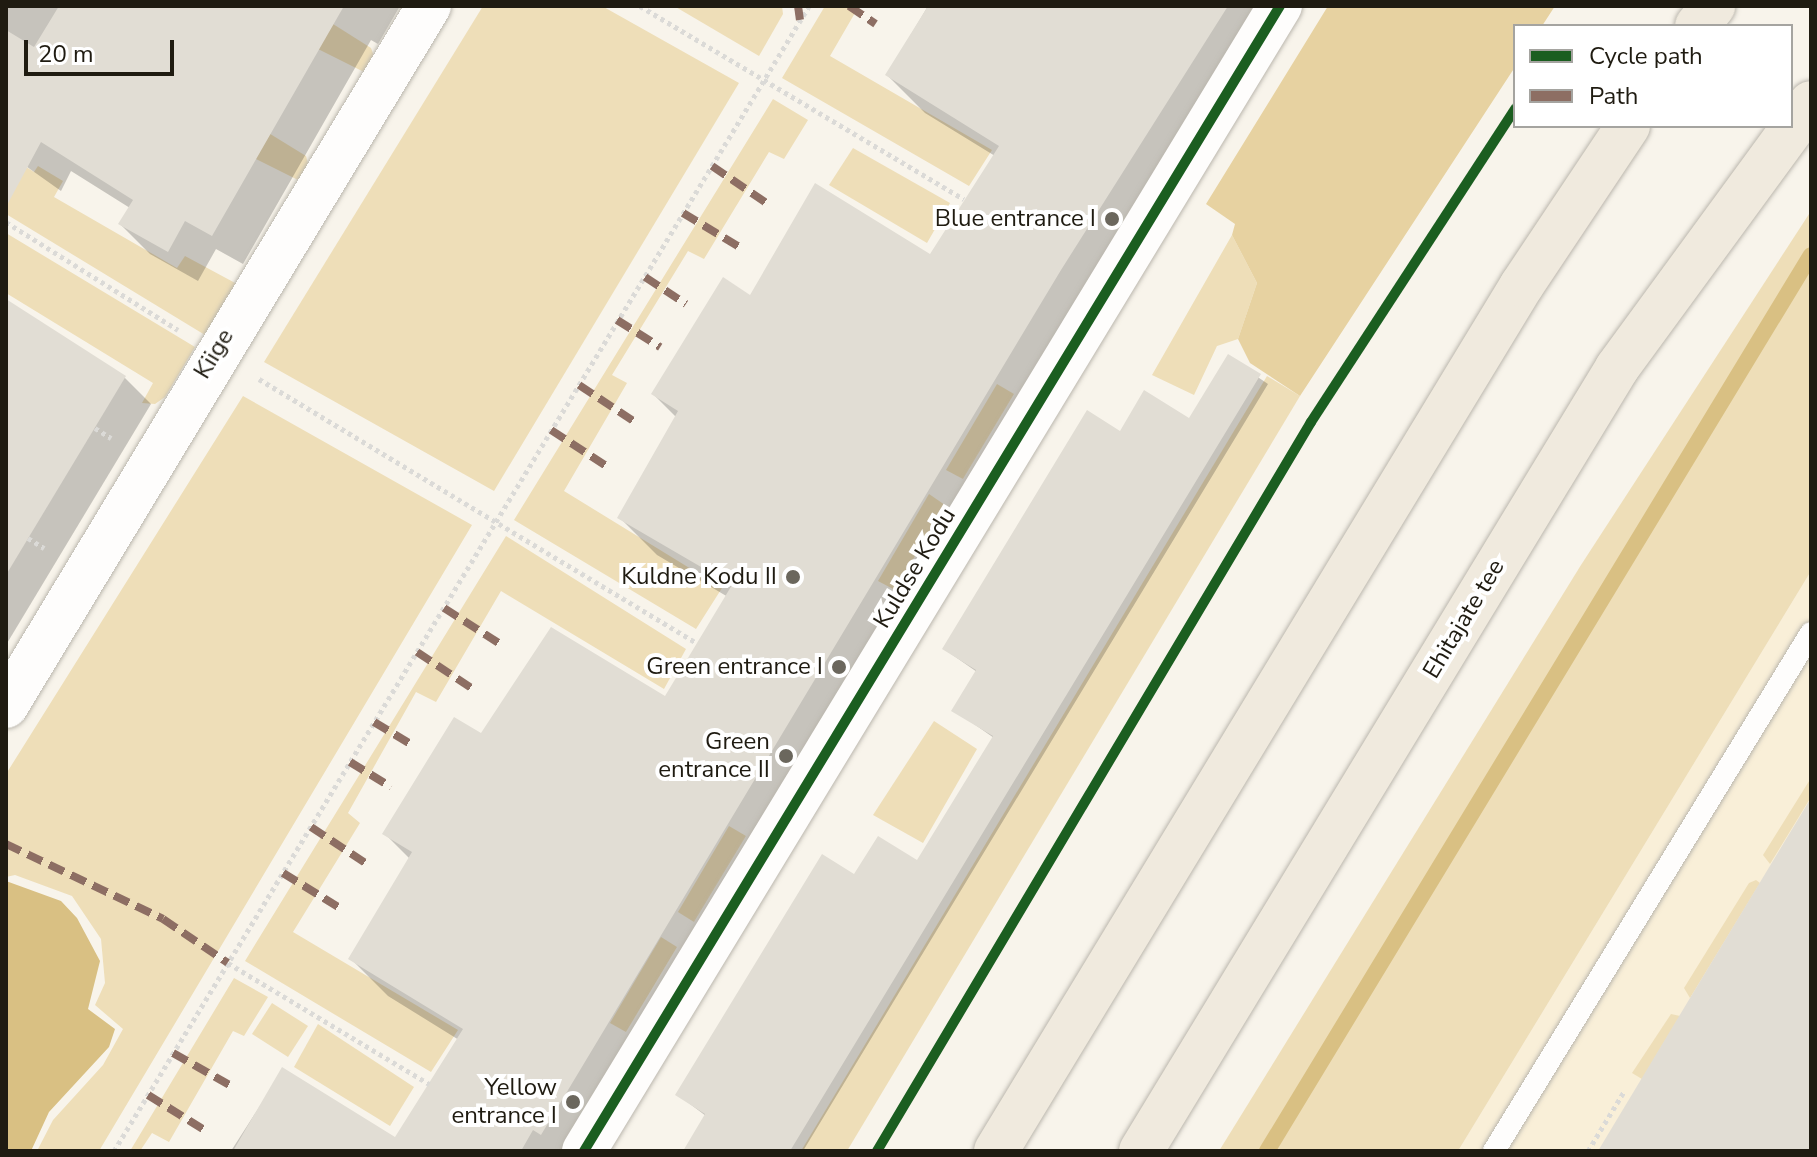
<!DOCTYPE html>
<html>
<head>
<meta charset="utf-8">
<style>
	body { margin:0 }
	#map { position:relative; width:1817px; height:1157px; overflow:hidden; background:#f8f4eb; font-family:"Nunito Sans",sans-serif }
	div>[style] { position:absolute }
	.built>* { inset:0; background:#f9efd8 }
	.green>* { inset:0; background:#eedeb8 }
	.forest>* { inset:0; background:#e7d2a1 }
	.water>* { inset:0; background:#d9c083 }
	.shadow>* { inset:0; background:#0003 }
	.stream>* { height:16px; margin:-8px; padding:0 8px; transform-origin:8px; border-radius:8px; background:#d9c083 }
	.building>* { inset:0; background:#e1ddd4 }
	.path>* { height:5px; margin-top:-2.5px; transform-origin:0; background:repeating-linear-gradient(90deg,#dbdad7 0 4px,transparent 0 8px) }
	.roads { filter:drop-shadow(0 0 2px #bbb7ae) drop-shadow(0 0 2px #bbb7ae) }
	.service>* { height:22px; margin:-11px; padding:0 11px; transform-origin:11px; border-radius:11px; background:#fefdfc }
	.minor>* { height:44px; margin:-22px; padding:0 22px; transform-origin:22px; border-radius:22px; background:#fefdfc }
	.trunk>* { height:44px; margin:-22px; padding:0 22px; transform-origin:22px; border-radius:22px; background:#f0eade }
	.quiet>* { height:8px; margin-top:-4px; transform-origin:0; background:repeating-linear-gradient(90deg,#8d6e63 0 16px,transparent 0 24px) }
	.cycleway>* { height:10px; margin:-5px; padding:0 5px; transform-origin:5px; border-radius:5px; background:#1b5e20 }
	.dots>* { width:22px; height:22px; translate:-50% -50%; box-sizing:border-box; border:4px solid #fff; border-radius:50% }
	span { translate:-50% -50%; white-space:nowrap; text-align:center; line-height:1.15; -webkit-text-stroke:8px #fff; paint-order:stroke }
	.poi-label { font-size:24px; color:#1f1b11 }
	.right { translate:-100% -50%; text-align:right }
	.street-label { font-size:24px; color:#1f1b11 }
	.frame { position:absolute; inset:0; border:8px solid #1f1b11; pointer-events:none }
	.legend { position:absolute; left:1513px; top:24px; width:280px; height:104px; box-sizing:border-box; background:#fff; border:2px solid #a5a4a0; margin:0; padding:10px 14px; list-style:none; font-size:24px; color:#1f1b11 }
	.legend li { display:flex; align-items:center; gap:16px; height:40px }
	.legend b { width:40px; border:2px solid #a5a4a0 }
	.scale { position:absolute; left:24px; top:40px; width:150px; height:36px; box-sizing:border-box; border:4px solid #1f1b11; border-top:0; padding-left:10px; font-size:24px; line-height:28px; white-space:nowrap; color:#1f1b11; -webkit-text-stroke:6px #fff; paint-order:stroke }
</style>
</head>
<body>
<div id="map">
	<div class="built">
		<i style="clip-path:polygon(1811px 571px,1811px 1151px,1458px 1151px)"></i>
	</div>
	<div class="green">
		<i style="clip-path:polygon(483px 6px,602px 6px,739px 83px,494px 491px,264px 362px)"></i>
		<i style="clip-path:polygon(674px 6px,782px 6px,783px 14px,759px 56px)"></i>
		<i style="clip-path:polygon(825px 6px,859px 6px,830px 56px,992px 150px,969px 186px,782px 78px)"></i>
		<i style="clip-path:polygon(333px 24px,371px 48px,375px 59px,366px 73px,318px 49px)"></i>
		<i style="clip-path:polygon(773px 99px,808px 120px,784px 159px,769px 152px,704px 259px,688px 251px,612px 375px,627px 383px,564px 491px,722px 588px,696px 629px,514px 520px)"></i>
		<i style="clip-path:polygon(267px 132px,306px 156px,309px 167px,300px 181px,252px 157px)"></i>
		<i style="clip-path:polygon(853px 148px,950px 203px,927px 243px,829px 185px)"></i>
		<i style="clip-path:polygon(6px 154px,34px 172px,38px 166px,63px 181px,54px 197px,177px 268px,185px 256px,237px 284px,205px 335px,6px 214px)"></i>
		<i style="clip-path:polygon(1811px 211px,1811px 571px,1458px 1151px,1219px 1151px,1581px 565px)"></i>
		<i style="clip-path:polygon(6px 233px,195px 347px,165px 397px,155px 404px,142px 403px,153px 383px,6px 293px)"></i>
		<i style="clip-path:polygon(1232px 235px,1257px 283px,1238px 339px,1217px 346px,1194px 395px,1152px 375px)"></i>
		<i style="clip-path:polygon(1267px 376px,1300px 396px,847px 1151px,801px 1151px)"></i>
		<i style="clip-path:polygon(997px 384px,1014px 394px,963px 479px,946px 470px)"></i>
		<i style="clip-path:polygon(243px 396px,472px 525px,99px 1151px,37px 1151px,53px 1120px,103px 1065px,123px 1029px,95px 1005px,105px 983px,101px 939px,72px 896px,15px 875px,6px 877px,6px 774px)"></i>
		<i style="clip-path:polygon(929px 494px,945px 505px,895px 590px,878px 581px)"></i>
		<i style="clip-path:polygon(506px 536px,686px 649px,664px 689px,501px 591px,436px 702px,416px 692px,348px 813px,360px 823px,293px 932px,458px 1030px,431px 1072px,245px 961px)"></i>
		<i style="clip-path:polygon(934px 721px,977px 749px,923px 843px,873px 815px)"></i>
		<i style="clip-path:polygon(1811px 778px,1811px 797px,1770px 864px,1763px 855px)"></i>
		<i style="clip-path:polygon(729px 826px,746px 836px,694px 922px,678px 912px)"></i>
		<i style="clip-path:polygon(1756px 880px,1760px 883px,1690px 998px,1684px 988px,1749px 883px)"></i>
		<i style="clip-path:polygon(661px 937px,677px 947px,626px 1032px,610px 1023px)"></i>
		<i style="clip-path:polygon(234px 978px,268px 997px,244px 1036px,233px 1031px,169px 1142px,152px 1133px,140px 1151px,130px 1151px)"></i>
		<i style="clip-path:polygon(272px 1003px,308px 1026px,288px 1057px,252px 1034px)"></i>
		<i style="clip-path:polygon(1671px 1014px,1680px 1016px,1642px 1079px,1632px 1073px)"></i>
		<i style="clip-path:polygon(318px 1024px,414px 1087px,390px 1126px,294px 1067px)"></i>
	</div>
	<div class="forest">
		<i style="clip-path:polygon(1328px 6px,1555px 6px,1542px 26px,1515px 26px,1515px 67px,1300px 396px,1250px 363px,1238px 339px,1257px 283px,1232px 235px,1235px 224px,1206px 204px)"></i>
	</div>
	<div class="water">
		<i style="clip-path:polygon(6px 881px,61px 901px,77px 918px,100px 961px,88px 1009px,115px 1029px,109px 1047px,49px 1112px,31px 1151px,6px 1151px)"></i>
	</div>
	<div class="shadow">
		<i style="clip-path:polygon(6px 6px,400px 6px,378px 44px,371px 40px,243px 264px,216px 249px,198px 281px,150px 254px,120px 224px,130px 208px,71px 171px,61px 191px,6px 152px)"></i>
		<i style="clip-path:polygon(928px 6px,1286px 6px,589px 1151px,231px 1151px,283px 1070px,396px 1140px,459px 1040px,388px 996px,351px 959px,410px 859px,384px 833px,481px 735px,666px 699px,728px 597px,657px 555px,619px 517px,676px 417px,653px 394px,751px 297px,930px 257px,995px 156px,925px 113px,887px 75px)"></i>
		<i style="clip-path:polygon(6px 300px,125px 378px,151px 404px,6px 645px)"></i>
		<i style="clip-path:polygon(1228px 357px,1268px 384px,803px 1151px,685px 1151px,706px 1116px,678px 1095px,918px 863px,994px 738px,954px 710px,977px 672px,944px 649px,1120px 433px,1189px 420px)"></i>
	</div>
	<div class="stream">
		<i style="left:1267px;top:1151px;width:1048px;rotate:-58.74deg"></i>
	</div>
	<div class="building">
		<i style="clip-path:polygon(59px 6px,344px 6px,212px 236px,185px 221px,168px 252px,118px 224px,133px 200px,41px 142px,6px 207px,6px 30px,34px 47px)"></i>
		<i style="clip-path:polygon(928px 6px,1228px 6px,1061px 270px,541px 1135px,533px 1130px,521px 1151px,233px 1151px,282px 1067px,395px 1137px,463px 1029px,348px 959px,412px 852px,382px 834px,454px 717px,481px 733px,551px 627px,665px 696px,732px 585px,617px 518px,678px 411px,651px 394px,723px 277px,750px 295px,815px 183px,930px 254px,999px 146px,885px 75px)"></i>
		<i style="clip-path:polygon(6px 299px,126px 376px,6px 575px)"></i>
		<i style="clip-path:polygon(1228px 354px,1261px 374px,790px 1151px,683px 1151px,705px 1114px,675px 1095px,822px 854px,854px 874px,878px 836px,917px 860px,993px 736px,951px 711px,976px 670px,942px 649px,1087px 410px,1120px 431px,1144px 390px,1189px 418px)"></i>
		<i style="clip-path:polygon(1811px 798px,1811px 1151px,1598px 1151px,1690px 998px)"></i>
	</div>
	<div class="path">
		<i style="left:640px;top:6px;width:377px;rotate:30.8deg"></i>
		<i style="left:6px;top:222px;width:203px;rotate:32.1deg"></i>
		<i style="left:259px;top:379px;width:509px;rotate:31.1deg"></i>
		<i style="left:95px;top:428px;width:19px;rotate:32deg"></i>
		<i style="left:28px;top:538px;width:19px;rotate:32deg"></i>
		<i style="left:228px;top:963px;width:235px;rotate:31deg"></i>
		<i style="left:114px;top:1151px;width:1339px;rotate:-58.74deg"></i>
		<i style="left:1588px;top:1151px;width:71px;rotate:-58.8deg"></i>
	</div>
	<div class="roads">
		<div class="service">
			<i style="left:1494px;top:1151px;width:607px;rotate:-58.53deg"></i>
		</div>
		<div class="minor">
			<i style="left:6px;top:706px;width:818px;rotate:-58.86deg"></i>
			<i style="left:584px;top:1151px;width:1340px;rotate:-58.71deg"></i>
		</div>
		<div class="trunk">
			<i style="left:1697px;top:26px;width:26px;rotate:-51deg"></i>
			<i style="left:996px;top:1151px;width:1013px;rotate:-58.73deg"></i>
			<i style="left:1522px;top:285px;width:191px;rotate:-56.3deg"></i>
			<i style="left:1141px;top:1151px;width:916px;rotate:-58.7deg"></i>
			<i style="left:1617px;top:368px;width:328px;rotate:-53.8deg"></i>
		</div>
	</div>
	<div class="quiet">
		<i style="left:798px;top:6px;width:14px;rotate:82deg"></i>
		<i style="left:849px;top:6px;width:32px;rotate:34deg"></i>
		<i style="left:712px;top:166px;width:68px;rotate:34.2deg"></i>
		<i style="left:683px;top:213px;width:68px;rotate:31.1deg"></i>
		<i style="left:645px;top:277px;width:49px;rotate:33.4deg"></i>
		<i style="left:617px;top:320px;width:51px;rotate:32.1deg"></i>
		<i style="left:579px;top:385px;width:67px;rotate:33.5deg"></i>
		<i style="left:551px;top:430px;width:68px;rotate:33deg"></i>
		<i style="left:444px;top:608px;width:67px;rotate:32.7deg"></i>
		<i style="left:417px;top:652px;width:67px;rotate:33.5deg"></i>
		<i style="left:374px;top:722px;width:47px;rotate:31deg"></i>
		<i style="left:350px;top:762px;width:48px;rotate:31.4deg"></i>
		<i style="left:311px;top:827px;width:67px;rotate:33.5deg"></i>
		<i style="left:6px;top:844px;width:174px;rotate:25.5deg"></i>
		<i style="left:163px;top:919px;width:78px;rotate:34.1deg"></i>
		<i style="left:283px;top:873px;width:67px;rotate:31.6deg"></i>
		<i style="left:173px;top:1053px;width:69px;rotate:29.5deg"></i>
		<i style="left:148px;top:1095px;width:68px;rotate:31.8deg"></i>
	</div>
	<div class="cycleway">
		<i style="left:584px;top:1151px;width:1340px;rotate:-58.71deg"></i>
		<i style="left:877px;top:1151px;width:848px;rotate:-59.23deg"></i>
		<i style="left:1311px;top:422px;width:374px;rotate:-56.9deg"></i>
	</div>
	<div class="dots">
		<i style="left:1112px;top:219px;background:#6b675d"></i>
		<i style="left:793px;top:577px;background:#6b675d"></i>
		<i style="left:839px;top:667px;background:#6b675d"></i>
		<i style="left:786px;top:756px;background:#6b675d"></i>
		<i style="left:573px;top:1102px;background:#6b675d"></i>
	</div>
	<div class="poi-label">
		<span class="right" style="left:1096px;top:219px">Blue entrance I</span>
		<span class="right" style="left:777px;top:577px">Kuldne Kodu II</span>
		<span class="right" style="left:823px;top:667px">Green entrance I</span>
		<span class="right" style="left:770px;top:756px">Green<br>entrance II</span>
		<span class="right" style="left:557px;top:1102px">Yellow<br>entrance I</span>
	</div>
	<div class="street-label">
		<span style="left:214px;top:354px;rotate:-59deg">Kiige</span>
		<span style="left:915px;top:568px;rotate:-59deg">Kuldse Kodu</span>
		<span style="left:1464px;top:619px;rotate:-59deg">Ehitajate tee</span>
	</div>
	<div class="frame"></div>
	<ul class="legend">
	<li><b style="height:10px;background:#1b5e20"></b>Cycle path</li>
	<li><b style="height:10px;background:#8d6e63"></b>Path</li>
	</ul>
	<div class="scale">20 m</div>
</div>
</body>
</html>
